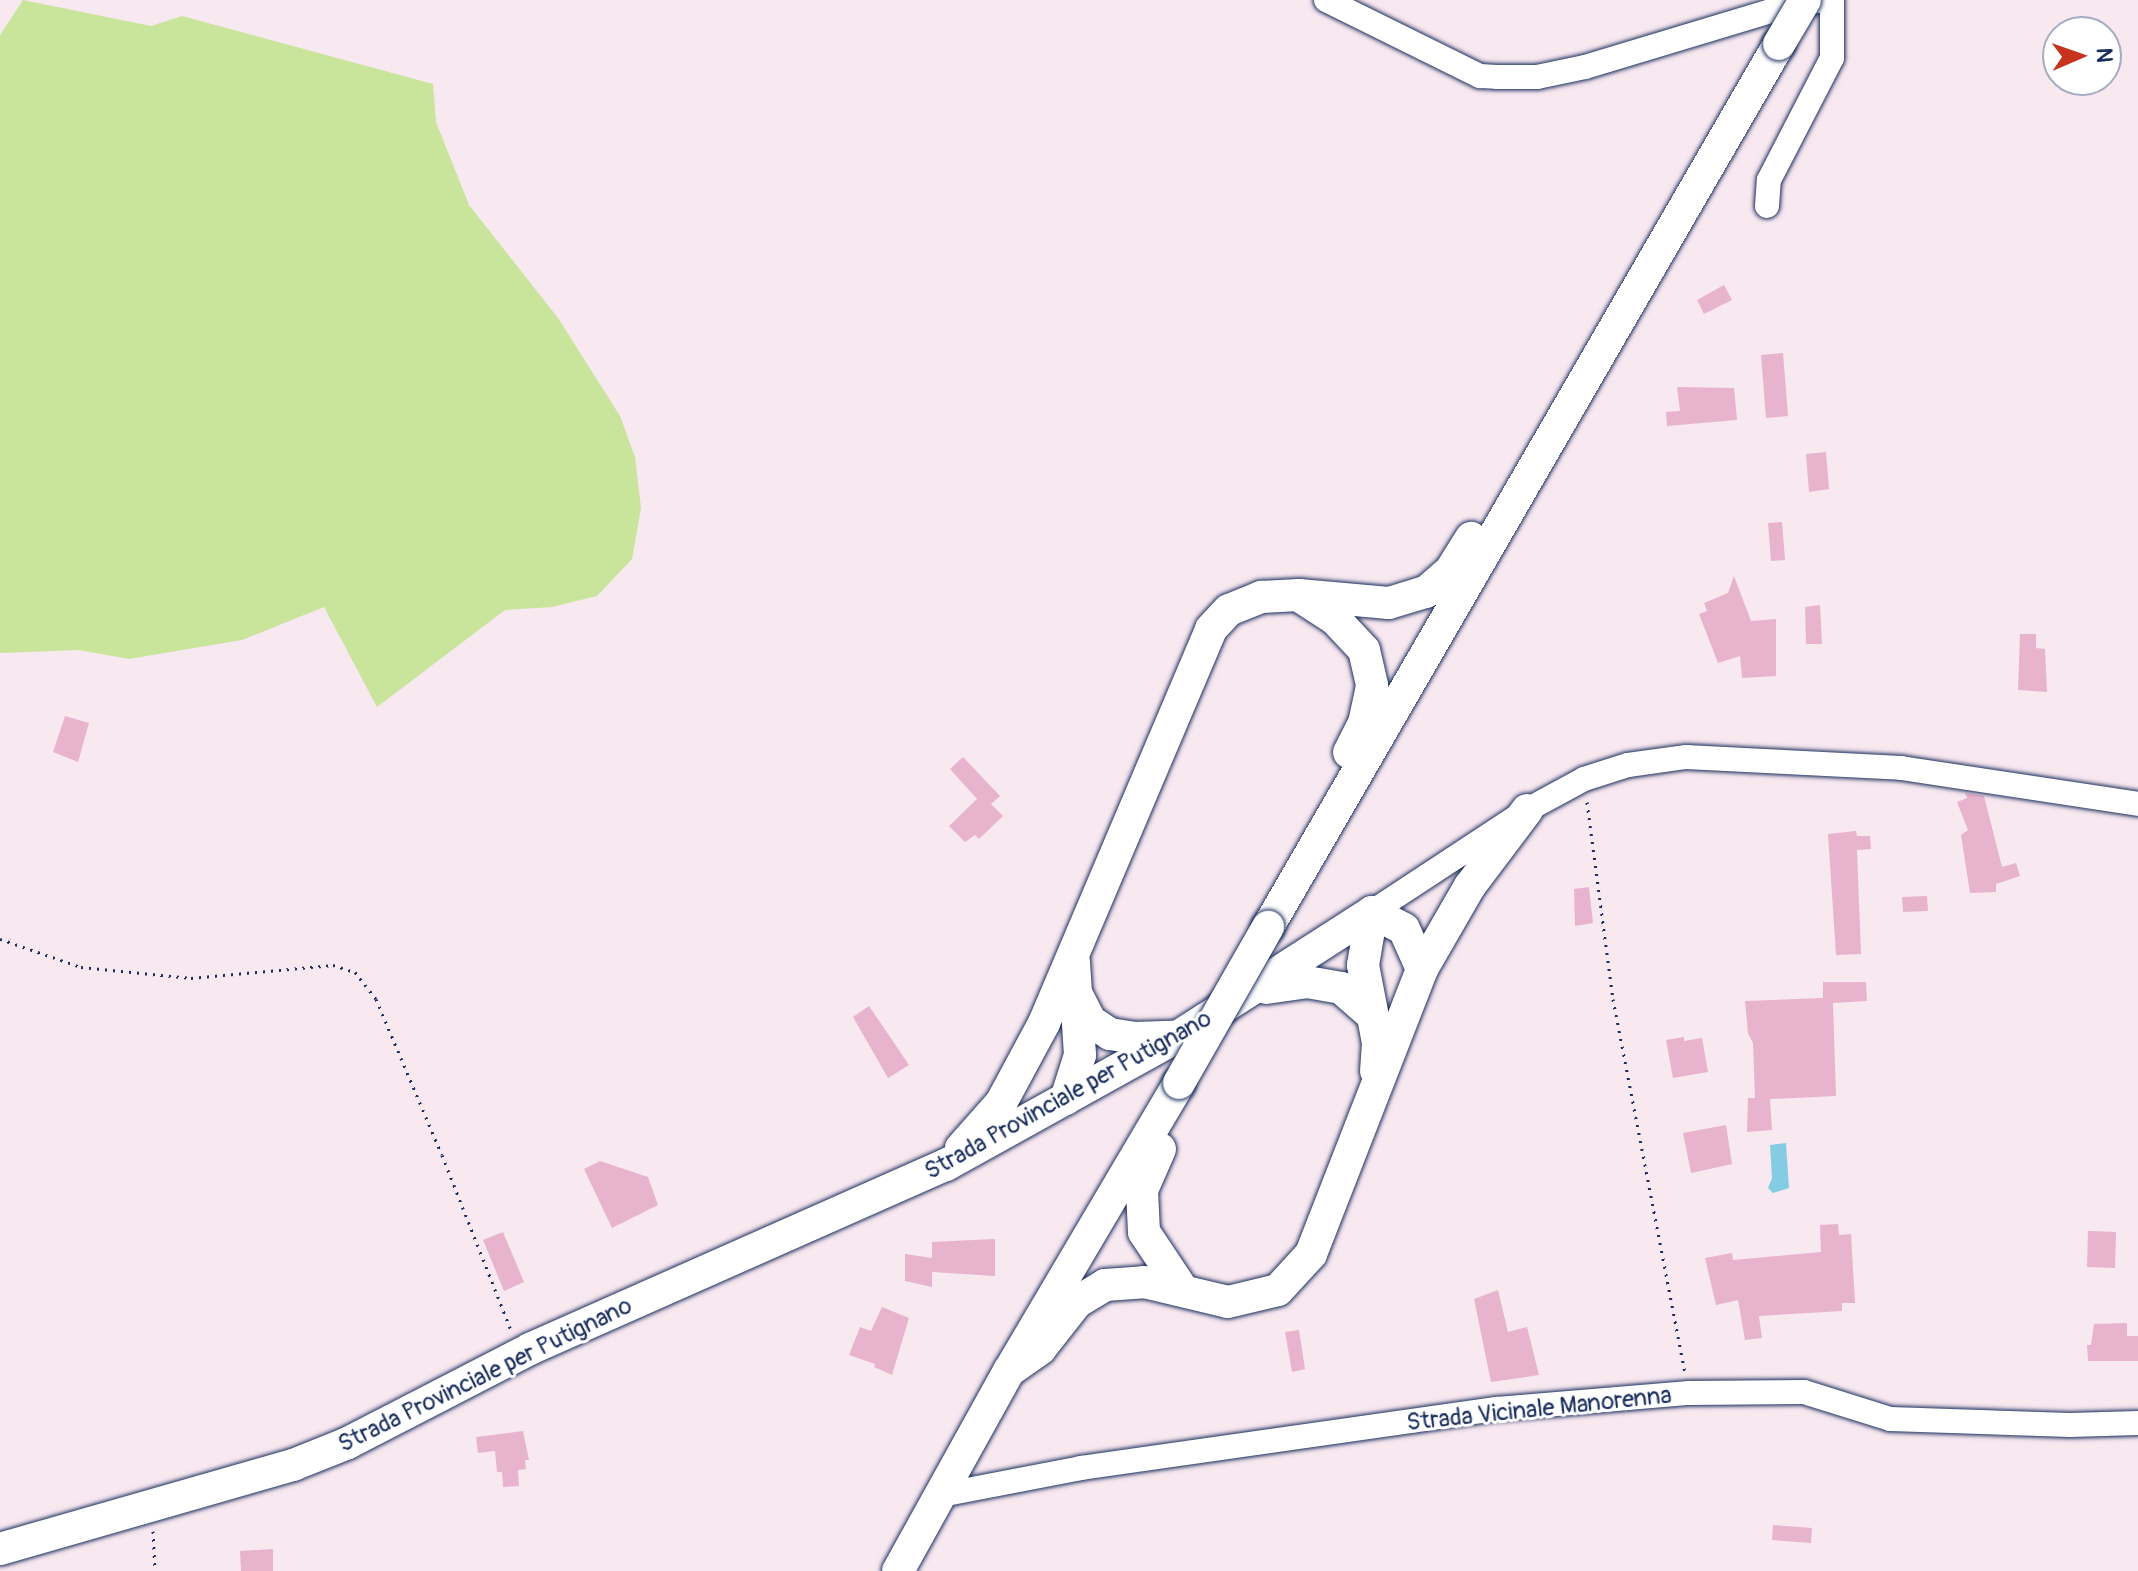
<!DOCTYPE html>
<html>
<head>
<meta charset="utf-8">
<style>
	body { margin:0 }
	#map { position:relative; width:2138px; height:1571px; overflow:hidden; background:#f8e8f0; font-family:Pangolin,sans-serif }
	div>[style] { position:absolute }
	.green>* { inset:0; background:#c9e49b }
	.water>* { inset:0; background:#83cce4 }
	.building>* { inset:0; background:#e8b3cd }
	.path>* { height:3px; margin-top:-1.5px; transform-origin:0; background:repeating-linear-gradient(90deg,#1b2f5e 0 2px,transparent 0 8px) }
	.roads { filter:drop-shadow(0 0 2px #1b2f5e) drop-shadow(0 0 2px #1b2f5e) }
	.minor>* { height:24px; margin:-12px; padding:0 12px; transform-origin:12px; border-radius:12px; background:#fff }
	.major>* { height:32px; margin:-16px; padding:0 16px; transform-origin:16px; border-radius:16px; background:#fff }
	.bridges { filter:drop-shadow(0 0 2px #1b2f5e) drop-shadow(0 0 2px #1b2f5e) }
	.major-bridge>* { height:32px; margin:-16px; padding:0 16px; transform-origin:16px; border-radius:16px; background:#fff }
	span { translate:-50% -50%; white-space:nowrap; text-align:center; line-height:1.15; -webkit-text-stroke:6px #fff; paint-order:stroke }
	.street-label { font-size:24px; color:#1b2f5e }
	.north { position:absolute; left:2042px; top:16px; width:80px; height:80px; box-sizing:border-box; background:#fff; border:2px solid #a4acbf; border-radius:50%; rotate:88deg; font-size:22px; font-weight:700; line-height:32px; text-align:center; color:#1b2f5e }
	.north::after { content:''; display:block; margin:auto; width:28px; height:36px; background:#c8321e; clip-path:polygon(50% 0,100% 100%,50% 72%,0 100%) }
</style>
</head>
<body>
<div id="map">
	<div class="green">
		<i style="clip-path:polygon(23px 0,151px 26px,182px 16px,433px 84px,436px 122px,469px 205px,558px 318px,620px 416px,635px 457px,641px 508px,632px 559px,597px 596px,552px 607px,505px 610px,377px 707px,324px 607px,242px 640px,129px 659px,79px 650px,0 653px,0 35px)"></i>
	</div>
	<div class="water">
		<i style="clip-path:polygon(1786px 1143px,1789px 1188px,1773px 1193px,1768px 1188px,1772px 1178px,1770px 1145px)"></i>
	</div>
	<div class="building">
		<i style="clip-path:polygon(1724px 285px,1732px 300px,1704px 314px,1697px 300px)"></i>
		<i style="clip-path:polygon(1783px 353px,1788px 416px,1766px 418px,1761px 355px)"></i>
		<i style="clip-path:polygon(1677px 387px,1734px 388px,1737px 420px,1667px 426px,1666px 412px,1680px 411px)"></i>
		<i style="clip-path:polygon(1826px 452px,1829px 489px,1809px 492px,1806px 454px)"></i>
		<i style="clip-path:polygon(1782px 522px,1785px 560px,1771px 561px,1768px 523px)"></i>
		<i style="clip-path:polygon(1734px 576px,1751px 621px,1776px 619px,1776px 676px,1742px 678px,1740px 656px,1718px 663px,1699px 614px,1707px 611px,1704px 603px,1728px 593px)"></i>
		<i style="clip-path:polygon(1820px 605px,1822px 644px,1806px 644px,1805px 607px)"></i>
		<i style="clip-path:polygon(2020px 634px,2036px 634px,2036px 648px,2045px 649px,2047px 692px,2018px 690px)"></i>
		<i style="clip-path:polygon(65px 716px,89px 723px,78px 762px,53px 752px)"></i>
		<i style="clip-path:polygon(963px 757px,1000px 796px,991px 804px,1003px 816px,979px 839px,975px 835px,965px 842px,949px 826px,977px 799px,950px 769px)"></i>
		<i style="clip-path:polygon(1965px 793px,1984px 796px,2002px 867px,2016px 863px,2020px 876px,1996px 884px,1996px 892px,1970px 893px,1961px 835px,1968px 830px,1957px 802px,1967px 798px)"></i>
		<i style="clip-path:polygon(1856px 831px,1857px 836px,1870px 836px,1871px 849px,1857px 850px,1861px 954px,1836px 955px,1828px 834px)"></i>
		<i style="clip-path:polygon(1589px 887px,1593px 923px,1575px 926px,1574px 889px)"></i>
		<i style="clip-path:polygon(1927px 896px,1928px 911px,1903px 912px,1902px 897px)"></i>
		<i style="clip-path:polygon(1823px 982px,1866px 982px,1867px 1001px,1833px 1003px,1836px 1096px,1770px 1099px,1772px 1130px,1747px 1132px,1748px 1098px,1755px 1098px,1753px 1043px,1748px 1033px,1745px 1001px,1823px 998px)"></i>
		<i style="clip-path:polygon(869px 1006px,909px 1065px,888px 1078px,853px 1017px)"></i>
		<i style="clip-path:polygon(1684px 1037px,1684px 1041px,1702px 1038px,1708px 1072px,1673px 1078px,1666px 1040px)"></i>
		<i style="clip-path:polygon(1726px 1125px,1732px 1164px,1691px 1173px,1683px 1133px)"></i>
		<i style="clip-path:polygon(600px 1161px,648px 1177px,658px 1205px,612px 1228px,584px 1169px)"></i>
		<i style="clip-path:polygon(1838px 1224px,1839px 1235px,1851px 1234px,1855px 1303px,1842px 1303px,1842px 1311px,1759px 1316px,1762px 1338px,1745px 1340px,1738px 1300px,1716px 1305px,1705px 1258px,1732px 1253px,1733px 1260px,1821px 1252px,1820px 1225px)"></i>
		<i style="clip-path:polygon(2088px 1231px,2116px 1232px,2115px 1268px,2087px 1267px)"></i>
		<i style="clip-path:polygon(503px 1232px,524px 1282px,504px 1291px,483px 1240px)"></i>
		<i style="clip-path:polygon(995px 1239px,995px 1276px,932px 1272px,932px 1287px,905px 1281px,905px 1254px,932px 1258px,932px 1242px)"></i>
		<i style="clip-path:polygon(1498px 1290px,1508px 1332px,1527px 1327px,1539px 1375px,1491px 1382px,1474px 1299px)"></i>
		<i style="clip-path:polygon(882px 1307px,909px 1318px,892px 1375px,874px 1367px,875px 1364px,849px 1355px,860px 1327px,871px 1331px)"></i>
		<i style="clip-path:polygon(2127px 1323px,2127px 1336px,2138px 1336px,2138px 1361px,2088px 1361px,2087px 1345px,2091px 1345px,2094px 1324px)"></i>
		<i style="clip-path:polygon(1299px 1330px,1305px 1369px,1292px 1372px,1285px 1332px)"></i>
		<i style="clip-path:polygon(523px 1431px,529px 1460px,525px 1460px,526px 1469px,518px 1470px,519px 1486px,503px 1487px,502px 1472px,497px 1472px,495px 1451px,478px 1453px,476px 1437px)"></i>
		<i style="clip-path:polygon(1773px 1525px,1812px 1528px,1811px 1543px,1772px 1540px)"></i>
		<i style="clip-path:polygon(273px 1549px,273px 1571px,241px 1571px,240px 1551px)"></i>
	</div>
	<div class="path">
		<i style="left:1587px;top:802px;width:199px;rotate:82.5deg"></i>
		<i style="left:1613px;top:999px;width:382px;rotate:79.1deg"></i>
		<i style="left:0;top:939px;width:86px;rotate:19.1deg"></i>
		<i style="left:81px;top:967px;width:111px;rotate:5.7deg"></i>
		<i style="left:191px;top:978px;width:143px;rotate:-5.2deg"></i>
		<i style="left:333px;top:965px;width:23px;rotate:18deg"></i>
		<i style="left:355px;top:972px;width:34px;rotate:52deg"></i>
		<i style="left:376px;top:999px;width:169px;rotate:67.1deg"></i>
		<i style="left:442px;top:1155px;width:191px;rotate:68.5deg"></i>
		<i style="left:153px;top:1531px;width:40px;rotate:87.1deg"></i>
	</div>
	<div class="roads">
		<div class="minor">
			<i style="left:1326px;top:0;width:172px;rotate:26.3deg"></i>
			<i style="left:1480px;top:76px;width:17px;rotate:3deg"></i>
			<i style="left:1497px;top:77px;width:40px"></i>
			<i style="left:1537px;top:77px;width:49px;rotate:-11.8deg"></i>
			<i style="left:1585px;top:67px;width:201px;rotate:-16.8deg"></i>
			<i style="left:1777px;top:9px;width:47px;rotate:-11.1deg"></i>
			<i style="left:1767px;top:206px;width:26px;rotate:-86deg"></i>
			<i style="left:1769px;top:180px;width:137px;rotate:-62.7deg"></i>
			<i style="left:1832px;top:58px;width:58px;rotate:-90deg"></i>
			<i style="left:1372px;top:912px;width:186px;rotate:-33.3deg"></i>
			<i style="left:1527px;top:810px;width:65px;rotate:-28.5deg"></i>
			<i style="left:1584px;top:779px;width:46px;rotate:-17.7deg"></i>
			<i style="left:1628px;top:765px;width:59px;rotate:-7.9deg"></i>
			<i style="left:1686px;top:757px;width:215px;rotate:2.9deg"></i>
			<i style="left:1901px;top:768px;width:240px;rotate:8.6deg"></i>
			<i style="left:941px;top:1495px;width:143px;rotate:-10.9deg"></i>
			<i style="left:1081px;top:1468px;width:420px;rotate:-8.1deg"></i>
			<i style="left:1497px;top:1409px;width:193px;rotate:-4.8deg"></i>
			<i style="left:1689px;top:1393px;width:115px;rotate:-0.5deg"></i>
			<i style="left:1804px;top:1392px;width:90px;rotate:17.4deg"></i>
			<i style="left:1890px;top:1419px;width:180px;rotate:1.9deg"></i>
			<i style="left:2070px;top:1425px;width:68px;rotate:-1.7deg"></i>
		</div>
		<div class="major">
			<i style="left:1301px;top:597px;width:40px;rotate:32.9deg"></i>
			<i style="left:1335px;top:619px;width:42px;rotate:46.9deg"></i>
			<i style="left:1364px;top:650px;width:37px;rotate:77deg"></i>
			<i style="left:1372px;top:686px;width:38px;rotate:102deg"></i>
			<i style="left:1364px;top:723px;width:33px;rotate:117deg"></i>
			<i style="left:1372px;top:912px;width:54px;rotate:99.6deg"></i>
			<i style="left:1363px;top:965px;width:79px;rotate:79.1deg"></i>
			<i style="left:1378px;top:1043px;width:28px;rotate:94deg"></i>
			<i style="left:1372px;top:912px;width:36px;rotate:28deg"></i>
			<i style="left:1404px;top:929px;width:44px;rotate:65.8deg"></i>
			<i style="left:1268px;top:927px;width:1020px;rotate:-59.94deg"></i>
			<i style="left:1266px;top:988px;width:41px;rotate:-8.3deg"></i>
			<i style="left:1307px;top:982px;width:35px;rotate:10deg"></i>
			<i style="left:1341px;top:988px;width:38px;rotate:41deg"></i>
			<i style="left:1076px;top:993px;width:31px;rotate:63deg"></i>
			<i style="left:1090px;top:1021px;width:24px;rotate:33deg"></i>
			<i style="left:1110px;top:1034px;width:24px;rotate:9deg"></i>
			<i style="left:1134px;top:1038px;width:38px;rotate:-2deg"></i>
			<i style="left:1066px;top:1099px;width:46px;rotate:-72.3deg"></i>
			<i style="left:1080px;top:1055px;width:94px;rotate:-93.7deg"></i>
			<i style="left:961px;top:1148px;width:60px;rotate:-48.4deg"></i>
			<i style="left:1001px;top:1103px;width:91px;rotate:-61.7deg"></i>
			<i style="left:1044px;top:1023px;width:428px;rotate:-67deg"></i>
			<i style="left:1211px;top:629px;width:26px;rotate:-47deg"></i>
			<i style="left:1229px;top:610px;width:35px;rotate:-22deg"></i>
			<i style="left:1261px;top:597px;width:38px;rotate:-3deg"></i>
			<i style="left:1299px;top:595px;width:90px;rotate:5.1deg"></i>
			<i style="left:1389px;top:603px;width:39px;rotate:-17deg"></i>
			<i style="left:1426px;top:592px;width:33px;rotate:-41deg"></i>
			<i style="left:1451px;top:570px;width:38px;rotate:-58deg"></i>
			<i style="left:1160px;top:1149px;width:45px;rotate:113.7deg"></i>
			<i style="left:1142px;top:1190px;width:42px;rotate:87.3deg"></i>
			<i style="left:1144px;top:1232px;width:69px;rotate:56.3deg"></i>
			<i style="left:1009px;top:1371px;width:38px;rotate:-35deg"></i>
			<i style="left:1040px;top:1349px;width:60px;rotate:-51.8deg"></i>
			<i style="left:1077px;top:1302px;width:33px;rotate:-31deg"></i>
			<i style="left:1105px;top:1285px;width:39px;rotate:-4deg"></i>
			<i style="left:1144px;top:1282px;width:86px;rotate:13.4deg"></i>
			<i style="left:1228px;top:1302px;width:51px;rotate:-13.5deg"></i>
			<i style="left:1278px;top:1290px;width:49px;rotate:-47.5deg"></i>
			<i style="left:1311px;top:1254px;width:306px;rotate:-68.7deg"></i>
			<i style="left:1422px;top:969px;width:96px;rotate:-60deg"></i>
			<i style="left:1470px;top:886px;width:95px;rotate:-53.1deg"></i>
			<i style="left:0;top:1549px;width:305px;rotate:-16deg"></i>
			<i style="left:293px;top:1465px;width:59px;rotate:-21.8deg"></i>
			<i style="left:348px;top:1443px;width:205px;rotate:-27.3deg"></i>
			<i style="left:530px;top:1349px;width:455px;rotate:-23.9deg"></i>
			<i style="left:946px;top:1165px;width:266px;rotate:-29deg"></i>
			<i style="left:1179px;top:1036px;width:229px;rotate:-32.7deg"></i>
			<i style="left:898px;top:1571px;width:229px;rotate:-61deg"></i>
			<i style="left:1009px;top:1371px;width:334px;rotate:-59.4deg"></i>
		</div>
	</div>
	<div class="bridges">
		<div class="major-bridge">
			<i style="left:1779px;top:44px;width:51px;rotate:-59.4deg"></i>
			<i style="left:1179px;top:1083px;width:180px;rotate:-60.3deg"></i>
		</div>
	</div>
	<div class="street-label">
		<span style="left:1068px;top:1095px;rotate:-29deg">Strada Provinciale per Putignano</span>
		<span style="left:485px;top:1375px;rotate:-26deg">Strada Provinciale per Putignano</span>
		<span style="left:1539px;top:1409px;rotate:-6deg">Strada Vicinale Manorenna</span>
	</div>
	<div class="north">N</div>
</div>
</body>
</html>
